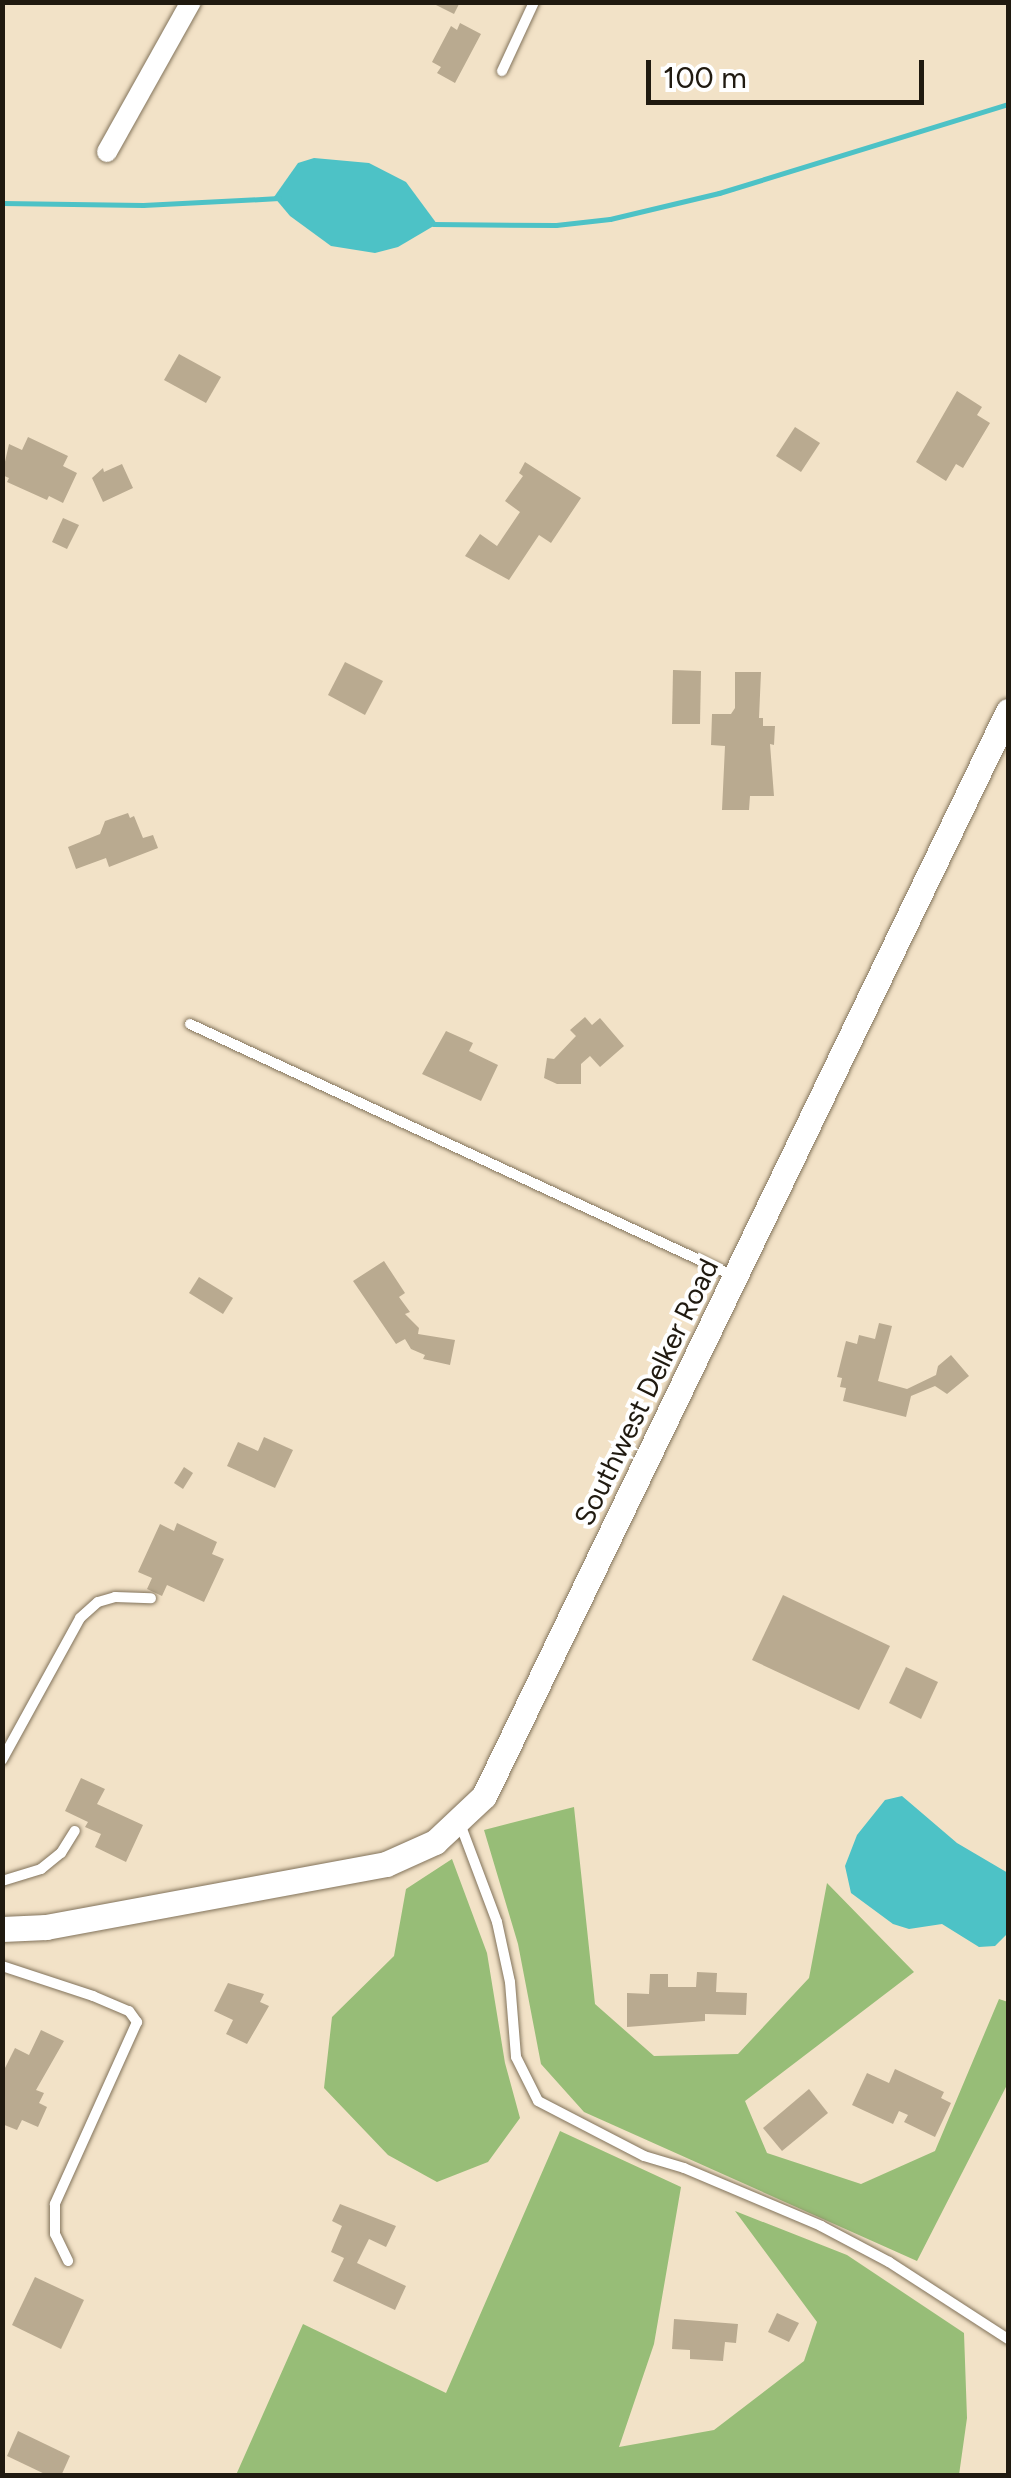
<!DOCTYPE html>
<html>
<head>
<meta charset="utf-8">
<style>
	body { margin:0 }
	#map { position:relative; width:1011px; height:2478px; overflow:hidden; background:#f2e2c7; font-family:Figtree,sans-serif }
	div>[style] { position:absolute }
	.forest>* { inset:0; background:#97bd77 }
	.water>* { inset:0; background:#4dc2c6 }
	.stream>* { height:5px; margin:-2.5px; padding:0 2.5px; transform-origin:2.5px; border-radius:2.5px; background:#4dc2c6 }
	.building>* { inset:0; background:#b9aa90 }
	.roads { filter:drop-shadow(0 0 2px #82735b) drop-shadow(0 0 2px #82735b) }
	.service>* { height:10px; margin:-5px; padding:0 5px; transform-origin:5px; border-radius:5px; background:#fff }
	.minor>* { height:20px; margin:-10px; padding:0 10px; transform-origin:10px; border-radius:10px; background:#fff }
	.tertiary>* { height:25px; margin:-12.5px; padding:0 12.5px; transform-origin:12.5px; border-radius:12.5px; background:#fff }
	span { translate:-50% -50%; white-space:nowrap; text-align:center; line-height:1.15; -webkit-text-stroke:8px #fff; paint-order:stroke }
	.street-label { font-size:28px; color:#201a10 }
	.frame { position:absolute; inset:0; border:5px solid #201a10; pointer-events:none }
	.scale { position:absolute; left:646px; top:60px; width:278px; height:45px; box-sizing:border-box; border:5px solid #201a10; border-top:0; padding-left:12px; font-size:30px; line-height:35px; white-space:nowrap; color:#201a10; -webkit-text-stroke:8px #fff; paint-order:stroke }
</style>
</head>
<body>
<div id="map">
	<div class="forest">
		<i style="clip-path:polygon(574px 1807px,595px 2004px,654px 2056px,738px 2054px,809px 1978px,827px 1883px,914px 1972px,745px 2101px,767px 2153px,861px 2184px,935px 2151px,999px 1999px,1008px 2002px,1008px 2083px,917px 2261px,584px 2112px,541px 2064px,518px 1944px,484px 1830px)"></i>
		<i style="clip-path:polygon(452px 1859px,487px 1953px,505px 2063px,520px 2118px,488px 2162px,437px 2182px,388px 2155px,324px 2088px,332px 2017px,394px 1956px,406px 1889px)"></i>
		<i style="clip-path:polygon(560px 2131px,681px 2187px,654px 2344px,619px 2447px,714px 2430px,804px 2361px,817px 2322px,735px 2211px,847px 2255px,964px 2333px,967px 2418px,959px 2475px,236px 2475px,303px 2324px,446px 2393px)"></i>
	</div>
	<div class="water">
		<i style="clip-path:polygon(314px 158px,369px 163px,406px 182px,437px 224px,398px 247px,375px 253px,331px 246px,290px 216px,274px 197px,298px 163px)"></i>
		<i style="clip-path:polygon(902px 1796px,957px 1843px,1008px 1873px,1008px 1933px,995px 1946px,979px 1947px,942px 1924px,909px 1929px,893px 1924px,851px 1893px,845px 1866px,857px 1835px,885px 1800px)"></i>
	</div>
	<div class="stream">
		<i style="left:2px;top:203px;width:141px;rotate:0.8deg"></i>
		<i style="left:143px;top:205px;width:136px;rotate:-2.9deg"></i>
		<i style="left:433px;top:224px;width:123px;rotate:0.5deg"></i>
		<i style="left:556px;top:225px;width:54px;rotate:-6.3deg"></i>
		<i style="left:610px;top:219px;width:112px;rotate:-13.4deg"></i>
		<i style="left:719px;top:193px;width:302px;rotate:-17.1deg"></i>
	</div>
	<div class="building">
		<i style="clip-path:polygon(430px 2px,460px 2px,454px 14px)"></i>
		<i style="clip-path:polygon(460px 23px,481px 34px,455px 83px,437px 73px,441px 67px,432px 62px,451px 26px,457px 30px)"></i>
		<i style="clip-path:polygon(179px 354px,221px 377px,206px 403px,164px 380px)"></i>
		<i style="clip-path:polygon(957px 391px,982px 407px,977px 415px,990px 423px,963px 468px,956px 464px,946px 481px,916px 462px)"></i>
		<i style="clip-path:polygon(795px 427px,820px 443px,801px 472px,776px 456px)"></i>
		<i style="clip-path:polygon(28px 437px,68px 456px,63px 466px,77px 473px,63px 503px,49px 496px,47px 500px,7px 482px,9px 478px,2px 475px,9px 444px,22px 450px)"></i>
		<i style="clip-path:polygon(525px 462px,581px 498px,551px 543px,539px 535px,509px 580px,465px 556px,480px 534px,497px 546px,520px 512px,505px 501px,523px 476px,519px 473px)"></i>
		<i style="clip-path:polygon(122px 464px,133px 488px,103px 502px,92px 478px,103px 468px,104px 472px)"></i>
		<i style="clip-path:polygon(63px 518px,79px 525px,67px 549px,52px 542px)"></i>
		<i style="clip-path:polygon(345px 662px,383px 681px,365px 715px,328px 695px)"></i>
		<i style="clip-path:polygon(673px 670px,701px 671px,700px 724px,672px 724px)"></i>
		<i style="clip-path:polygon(735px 672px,761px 672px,759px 718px,763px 718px,763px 726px,775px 726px,774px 745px,770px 744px,774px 796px,750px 796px,749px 810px,722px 810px,725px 746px,711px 745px,712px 714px,731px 714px,735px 708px)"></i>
		<i style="clip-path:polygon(128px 813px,130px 818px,134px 816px,143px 838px,153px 835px,158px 848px,109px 867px,106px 858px,76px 869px,68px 847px,100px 834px,105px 821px)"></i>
		<i style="clip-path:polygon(585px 1017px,592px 1025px,600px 1018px,624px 1046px,600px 1067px,590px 1056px,581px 1064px,581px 1084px,557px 1084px,544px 1078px,547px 1058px,554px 1059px,576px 1036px,570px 1030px)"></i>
		<i style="clip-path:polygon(446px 1031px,473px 1043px,469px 1051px,498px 1065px,481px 1101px,422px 1074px)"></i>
		<i style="clip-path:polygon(384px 1261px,405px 1293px,399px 1297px,410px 1312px,405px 1314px,419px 1328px,418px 1334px,455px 1340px,450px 1365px,423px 1359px,425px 1355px,411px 1349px,405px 1339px,396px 1344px,353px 1281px)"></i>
		<i style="clip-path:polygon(199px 1277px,233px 1298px,223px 1314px,189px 1293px)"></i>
		<i style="clip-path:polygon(879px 1323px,892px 1326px,878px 1381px,907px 1389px,936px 1375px,938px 1366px,951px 1355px,969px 1376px,947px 1394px,935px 1386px,911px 1396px,906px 1417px,843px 1401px,846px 1388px,840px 1387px,842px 1378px,837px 1377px,846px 1341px,857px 1344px,859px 1335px,875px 1339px)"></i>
		<i style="clip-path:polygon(264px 1437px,293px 1450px,275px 1488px,227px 1466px,238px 1442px,258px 1451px)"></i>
		<i style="clip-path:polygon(184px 1467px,193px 1473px,183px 1489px,174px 1483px)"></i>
		<i style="clip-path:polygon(177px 1523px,217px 1542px,212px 1554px,224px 1559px,204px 1602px,167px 1585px,162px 1596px,147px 1589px,152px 1578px,138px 1572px,160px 1524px,174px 1531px)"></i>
		<i style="clip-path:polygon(783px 1595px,890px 1646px,859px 1710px,752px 1660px)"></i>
		<i style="clip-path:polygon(906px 1667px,938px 1682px,921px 1719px,889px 1703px)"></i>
		<i style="clip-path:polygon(81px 1778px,105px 1789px,97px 1804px,143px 1825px,126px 1862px,95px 1847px,101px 1834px,85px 1827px,88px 1822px,65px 1811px)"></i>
		<i style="clip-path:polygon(697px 1972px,717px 1973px,716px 1992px,747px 1993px,746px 2015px,705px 2014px,705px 2021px,627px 2027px,627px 1993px,649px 1994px,650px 1974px,668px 1974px,668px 1987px,696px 1987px)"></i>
		<i style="clip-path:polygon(228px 1983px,264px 1994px,260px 2002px,269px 2006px,247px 2044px,226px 2034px,233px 2020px,214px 2011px)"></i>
		<i style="clip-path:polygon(41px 2030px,64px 2041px,36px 2090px,44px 2093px,39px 2103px,47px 2107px,38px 2127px,22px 2120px,17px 2130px,2px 2124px,2px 2074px,15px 2048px,29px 2055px)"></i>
		<i style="clip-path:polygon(895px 2069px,944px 2092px,941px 2098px,951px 2103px,935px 2137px,904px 2122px,908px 2115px,899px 2111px,893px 2124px,852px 2105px,867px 2073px,889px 2083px)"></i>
		<i style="clip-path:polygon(809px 2089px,828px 2113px,782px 2151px,763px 2128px)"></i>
		<i style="clip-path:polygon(340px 2204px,396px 2226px,386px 2247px,369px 2239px,357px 2263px,406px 2286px,395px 2310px,333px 2281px,344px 2258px,331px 2252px,342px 2226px,332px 2221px)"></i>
		<i style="clip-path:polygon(35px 2277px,84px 2300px,61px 2349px,12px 2325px)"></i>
		<i style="clip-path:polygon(777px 2313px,799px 2323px,789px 2342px,768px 2332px)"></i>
		<i style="clip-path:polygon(674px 2319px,738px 2324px,736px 2343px,725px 2342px,723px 2361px,690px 2359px,690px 2350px,672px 2349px)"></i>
		<i style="clip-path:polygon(18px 2431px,70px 2456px,61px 2476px,49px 2476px,7px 2456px)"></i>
	</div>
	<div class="roads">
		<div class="service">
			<i style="left:502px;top:71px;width:76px;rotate:-65.1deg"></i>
			<i style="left:190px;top:1024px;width:600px;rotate:24.86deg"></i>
			<i style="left:2px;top:1760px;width:162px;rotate:-61.2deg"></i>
			<i style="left:80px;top:1618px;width:24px;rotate:-42deg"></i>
			<i style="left:98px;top:1602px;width:18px;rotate:-16deg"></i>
			<i style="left:115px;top:1597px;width:36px;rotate:2deg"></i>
			<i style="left:459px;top:1821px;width:108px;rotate:69.4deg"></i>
			<i style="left:497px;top:1922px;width:61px;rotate:77.8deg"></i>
			<i style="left:510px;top:1982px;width:75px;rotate:85.4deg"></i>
			<i style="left:516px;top:2057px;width:49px;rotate:63.4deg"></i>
			<i style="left:538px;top:2101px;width:119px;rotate:27.4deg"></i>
			<i style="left:644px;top:2156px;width:42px;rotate:16.7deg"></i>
			<i style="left:684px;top:2168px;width:149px;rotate:22.9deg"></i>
			<i style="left:821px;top:2226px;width:77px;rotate:27.9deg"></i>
			<i style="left:889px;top:2262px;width:142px;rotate:32.9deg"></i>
			<i style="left:2px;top:1881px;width:41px;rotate:-17.1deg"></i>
			<i style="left:41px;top:1869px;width:26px;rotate:-39deg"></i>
			<i style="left:61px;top:1853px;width:26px;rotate:-58deg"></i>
			<i style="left:2px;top:1966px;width:96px;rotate:18.2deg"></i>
			<i style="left:93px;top:1996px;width:39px;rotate:23deg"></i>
			<i style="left:129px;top:2011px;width:14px;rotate:54deg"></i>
			<i style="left:137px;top:2022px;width:200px;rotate:114.3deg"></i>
			<i style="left:55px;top:2204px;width:30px;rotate:90deg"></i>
			<i style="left:55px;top:2234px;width:30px;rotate:64deg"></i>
		</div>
		<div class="minor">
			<i style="left:107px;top:152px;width:172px;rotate:-60.8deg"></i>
		</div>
		<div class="tertiary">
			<i style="left:2px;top:1929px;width:44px;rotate:-2.6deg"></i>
			<i style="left:46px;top:1927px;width:346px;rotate:-10.5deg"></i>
			<i style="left:386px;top:1864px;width:54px;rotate:-24.2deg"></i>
			<i style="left:435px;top:1842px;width:67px;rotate:-43.2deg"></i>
			<i style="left:484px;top:1796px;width:1205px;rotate:-64.22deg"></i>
		</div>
	</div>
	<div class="street-label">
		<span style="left:646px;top:1392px;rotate:-64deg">Southwest Delker Road</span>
	</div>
	<div class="frame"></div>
	<div class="scale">100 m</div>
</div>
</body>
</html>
